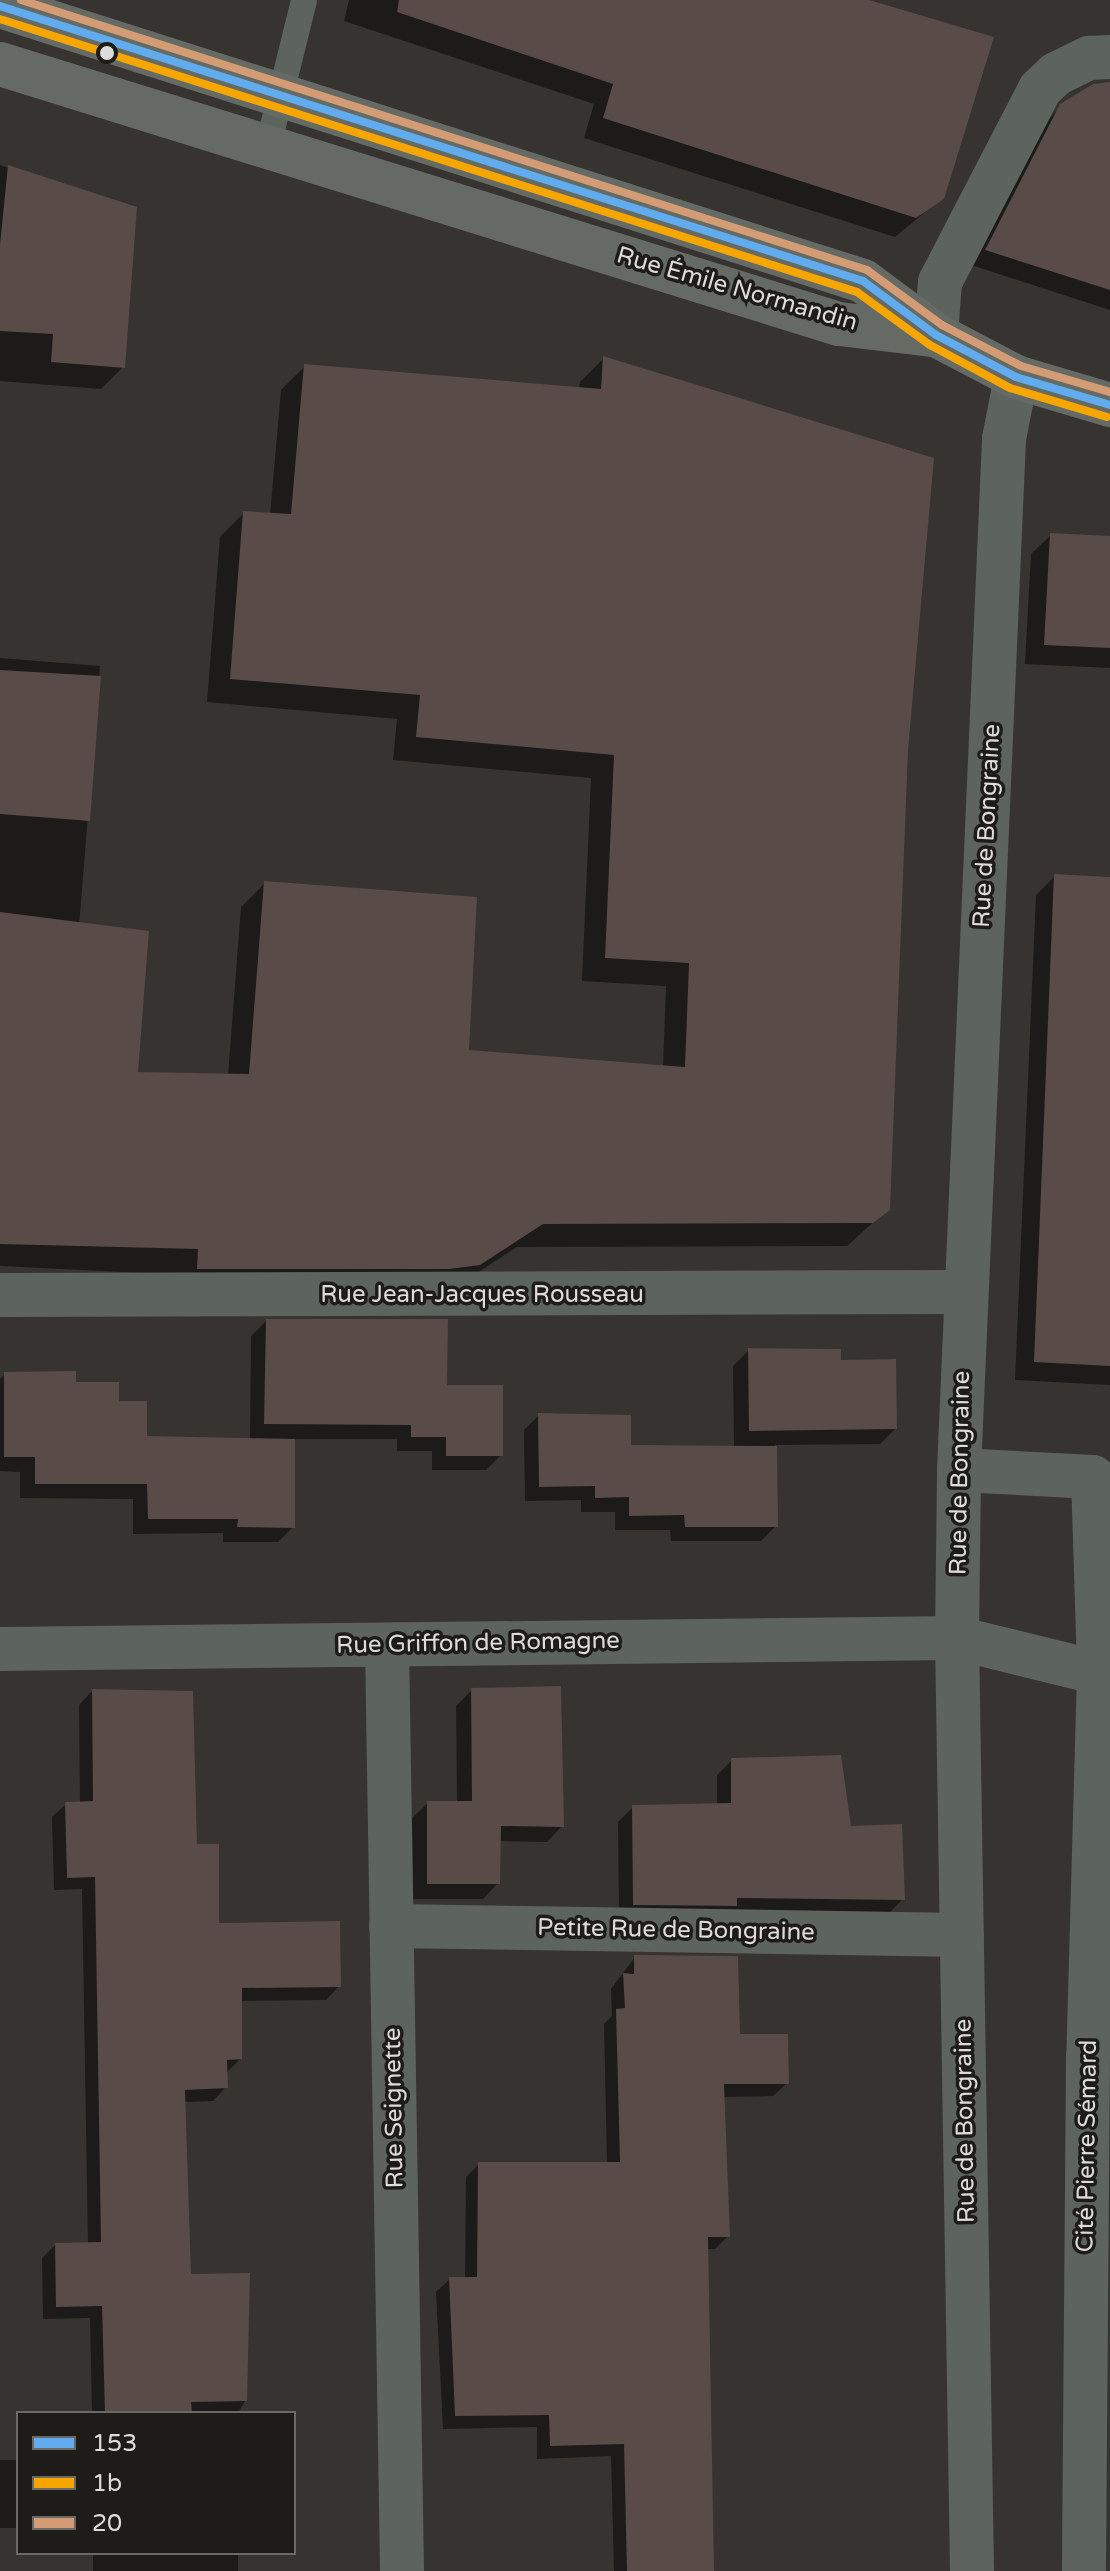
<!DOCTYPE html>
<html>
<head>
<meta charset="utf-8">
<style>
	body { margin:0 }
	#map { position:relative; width:1110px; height:2571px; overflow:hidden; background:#363330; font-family:"Varela Round",sans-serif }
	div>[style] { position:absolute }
	.shadow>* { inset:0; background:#0007 }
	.building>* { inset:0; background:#584b48 }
	.service>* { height:26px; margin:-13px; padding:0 13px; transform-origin:13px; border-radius:13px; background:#5d635d }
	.minor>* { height:44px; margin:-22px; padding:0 22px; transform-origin:22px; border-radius:22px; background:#5d635d }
	.primary>* { height:44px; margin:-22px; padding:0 22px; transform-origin:22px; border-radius:22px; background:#656b64 }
	.bus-1>* { height:8px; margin:-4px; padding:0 4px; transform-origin:4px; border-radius:4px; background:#60acee }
	.bus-2>* { height:8px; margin:-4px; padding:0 4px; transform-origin:4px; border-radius:4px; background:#f7a600 }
	.bus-3>* { height:8px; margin:-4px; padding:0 4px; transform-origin:4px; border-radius:4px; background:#d39c74 }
	.dots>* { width:22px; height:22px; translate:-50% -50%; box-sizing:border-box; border:4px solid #1d1c19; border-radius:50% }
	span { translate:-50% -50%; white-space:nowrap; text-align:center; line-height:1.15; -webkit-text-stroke:7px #1d1c19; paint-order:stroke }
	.street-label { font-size:24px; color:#dedcd8 }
	.legend { position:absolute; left:16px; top:2411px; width:280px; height:144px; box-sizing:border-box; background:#1d1c19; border:2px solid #6a6965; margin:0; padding:10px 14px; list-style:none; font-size:24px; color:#dedcd8 }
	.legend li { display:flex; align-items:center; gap:16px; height:40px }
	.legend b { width:40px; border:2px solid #6a6965 }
</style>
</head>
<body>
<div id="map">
	<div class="shadow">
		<i style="clip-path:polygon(349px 0,861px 0,942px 198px,895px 237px,584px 138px,594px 104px,344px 21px)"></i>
		<i style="clip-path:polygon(1110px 89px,1110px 310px,971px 265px,1046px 122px,1061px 106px)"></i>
		<i style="clip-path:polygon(0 165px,135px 208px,123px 367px,101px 389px,0 381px)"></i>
		<i style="clip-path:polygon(604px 358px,906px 750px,888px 1209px,847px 1246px,517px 1247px,454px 1288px,0 1266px,0 658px,100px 666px,79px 927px,136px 1074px,228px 1076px,241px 907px,265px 883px,467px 1052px,663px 1067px,666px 986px,582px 981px,591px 778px,393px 760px,397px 719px,207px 702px,220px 537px,244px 513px,270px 515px,281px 390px,305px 366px,579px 390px,580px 382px)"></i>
		<i style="clip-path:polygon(1051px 535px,1110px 538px,1110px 668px,1025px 664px,1031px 554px)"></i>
		<i style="clip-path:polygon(1055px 876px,1110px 879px,1110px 1385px,1015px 1380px,1036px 895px)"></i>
		<i style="clip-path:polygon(266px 1321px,445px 1387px,501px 1455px,486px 1470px,432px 1470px,432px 1451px,397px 1451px,397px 1439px,293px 1439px,293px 1527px,278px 1542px,223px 1542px,223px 1533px,133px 1534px,133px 1499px,20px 1498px,20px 1472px,0 1471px,0 1379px,5px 1374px,74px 1384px,118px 1403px,145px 1438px,250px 1440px,251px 1336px)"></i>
		<i style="clip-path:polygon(749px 1350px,839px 1362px,895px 1429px,880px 1444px,775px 1445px,776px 1526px,761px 1541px,671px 1541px,670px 1530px,615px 1530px,615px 1512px,581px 1512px,581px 1500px,525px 1501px,524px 1430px,539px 1415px,629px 1447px,734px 1447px,733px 1366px)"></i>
		<i style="clip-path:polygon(472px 1690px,562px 1826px,547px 1842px,499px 1841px,498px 1883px,483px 1899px,413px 1899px,412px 1818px,428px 1803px,457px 1803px,456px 1706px)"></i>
		<i style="clip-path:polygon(92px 1691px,195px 1846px,217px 1925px,339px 1986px,326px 2000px,240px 2001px,240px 2059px,226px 2073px,226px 2087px,213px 2101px,184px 2102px,189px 2276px,245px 2401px,238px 2413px,92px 2413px,90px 2318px,43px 2319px,42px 2258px,55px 2245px,88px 2244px,82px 1889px,54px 1890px,52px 1817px,66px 1804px,80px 1804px,79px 1705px)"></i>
		<i style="clip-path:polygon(732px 1760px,849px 1828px,903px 1899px,888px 1914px,619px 1919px,618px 1822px,633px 1807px,717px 1805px,717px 1775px)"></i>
		<i style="clip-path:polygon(635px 1957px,738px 2036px,787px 2083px,773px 2096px,723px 2097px,728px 2236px,715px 2249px,706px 2249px,713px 2571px,614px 2571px,611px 2456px,537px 2459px,537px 2427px,443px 2429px,436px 2292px,450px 2279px,465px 2279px,466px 2177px,479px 2164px,607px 2164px,604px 2024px,612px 2016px,611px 1989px)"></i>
		<i style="clip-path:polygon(0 2460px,18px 2460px,18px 2528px,0 2528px)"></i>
		<i style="clip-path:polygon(93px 2553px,238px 2553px,238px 2571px,93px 2571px)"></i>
	</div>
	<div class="building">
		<i style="clip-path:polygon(399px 0,869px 0,994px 37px,944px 199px,916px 218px,603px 118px,613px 84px,397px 12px)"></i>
		<i style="clip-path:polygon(1110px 82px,1110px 290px,985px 250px,1060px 104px,1093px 84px)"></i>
		<i style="clip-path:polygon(8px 165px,137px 207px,125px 368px,51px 362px,53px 334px,0 331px,0 245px)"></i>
		<i style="clip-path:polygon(603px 356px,934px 458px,908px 750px,890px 1210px,873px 1223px,543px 1224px,480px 1265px,449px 1269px,197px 1269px,198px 1249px,0 1244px,0 912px,149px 931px,138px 1072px,249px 1074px,264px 881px,477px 897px,469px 1050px,685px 1067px,689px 963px,605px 958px,614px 755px,416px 737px,420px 695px,230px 679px,243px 511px,291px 514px,304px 364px,601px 389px)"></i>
		<i style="clip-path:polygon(1050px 533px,1110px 536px,1110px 648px,1044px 645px)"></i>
		<i style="clip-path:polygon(0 670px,101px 676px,90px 821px,0 814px)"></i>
		<i style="clip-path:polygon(1054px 874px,1110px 877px,1110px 1366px,1034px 1362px)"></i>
		<i style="clip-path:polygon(266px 1319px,448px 1319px,447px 1385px,503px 1385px,503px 1456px,446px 1456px,446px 1437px,411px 1437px,411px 1425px,264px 1424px)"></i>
		<i style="clip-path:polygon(748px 1348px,841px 1349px,841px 1360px,896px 1359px,897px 1429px,749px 1431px)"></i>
		<i style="clip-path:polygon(76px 1371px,76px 1382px,119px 1382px,119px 1401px,147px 1401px,147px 1436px,295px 1439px,295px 1528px,237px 1527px,238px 1519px,148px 1519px,147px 1484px,35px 1484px,35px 1457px,4px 1457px,4px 1372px)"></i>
		<i style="clip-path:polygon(538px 1413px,631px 1415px,631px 1445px,777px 1446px,778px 1527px,685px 1527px,684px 1515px,629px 1516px,629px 1497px,595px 1498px,595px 1486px,539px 1487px)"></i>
		<i style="clip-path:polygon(561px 1686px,564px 1827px,501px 1826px,500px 1884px,427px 1884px,427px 1801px,472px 1801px,471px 1688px)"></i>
		<i style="clip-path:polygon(92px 1689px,193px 1691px,197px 1844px,219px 1844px,219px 1923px,340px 1921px,341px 1987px,242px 1988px,242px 2059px,227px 2060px,228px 2088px,185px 2090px,191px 2274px,250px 2273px,247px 2401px,191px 2402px,192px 2413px,105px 2413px,102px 2306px,56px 2307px,55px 2243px,101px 2242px,95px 1877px,67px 1878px,65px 1802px,93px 1801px)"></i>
		<i style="clip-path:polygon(841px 1755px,851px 1826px,902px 1824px,905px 1900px,737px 1898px,737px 1906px,633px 1905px,632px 1805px,731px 1803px,731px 1758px)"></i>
		<i style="clip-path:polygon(634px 1955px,738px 1956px,740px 2034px,788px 2034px,789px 2084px,724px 2084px,730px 2237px,708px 2237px,714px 2571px,627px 2571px,624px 2444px,550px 2446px,549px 2415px,455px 2416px,449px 2277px,477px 2277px,478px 2162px,620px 2162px,616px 2009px,625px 2008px,623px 1973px,634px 1974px)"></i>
	</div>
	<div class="service">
		<i style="left:268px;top:146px;width:150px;rotate:-76.1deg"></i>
	</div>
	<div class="minor">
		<i style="left:936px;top:335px;width:53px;rotate:-85.7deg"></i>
		<i style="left:940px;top:282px;width:217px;rotate:-62.6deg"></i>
		<i style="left:1040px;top:89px;width:22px;rotate:-43deg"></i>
		<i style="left:1056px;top:74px;width:37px;rotate:-26deg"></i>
		<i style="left:1089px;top:58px;width:21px;rotate:-3deg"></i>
		<i style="left:0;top:1295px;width:964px;rotate:-0.18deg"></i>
		<i style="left:959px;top:1470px;width:134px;rotate:3deg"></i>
		<i style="left:1093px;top:1477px;width:196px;rotate:88.2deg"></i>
		<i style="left:1099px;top:1673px;width:383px;rotate:91.6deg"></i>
		<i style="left:1088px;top:2056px;width:515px;rotate:90.45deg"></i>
		<i style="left:387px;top:1645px;width:926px;rotate:89.07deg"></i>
		<i style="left:0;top:1649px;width:957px;rotate:-0.66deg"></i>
		<i style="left:957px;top:1638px;width:146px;rotate:13.8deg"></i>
		<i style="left:391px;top:1926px;width:571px;rotate:0.9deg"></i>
		<i style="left:972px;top:2571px;width:933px;rotate:-90.92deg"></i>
		<i style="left:957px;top:1638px;width:168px;rotate:-89.3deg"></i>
		<i style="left:959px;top:1470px;width:1032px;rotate:-87.5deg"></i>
		<i style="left:1004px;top:439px;width:63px;rotate:-79deg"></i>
	</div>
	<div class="primary">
		<i style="left:0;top:6px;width:906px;rotate:17.67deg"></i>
		<i style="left:863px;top:281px;width:91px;rotate:36.5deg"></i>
		<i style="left:936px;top:335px;width:90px;rotate:27.7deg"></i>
		<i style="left:1016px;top:377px;width:98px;rotate:16.6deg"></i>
		<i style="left:0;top:64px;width:878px;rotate:17.22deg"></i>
		<i style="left:839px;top:324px;width:96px;rotate:6.6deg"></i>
	</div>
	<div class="bus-1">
		<i style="left:0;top:6px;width:906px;rotate:17.67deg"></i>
		<i style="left:863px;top:281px;width:91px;rotate:36.5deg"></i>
		<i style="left:936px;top:335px;width:90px;rotate:27.7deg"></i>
		<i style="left:1016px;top:377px;width:98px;rotate:16.6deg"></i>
	</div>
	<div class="bus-2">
		<i style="left:0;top:19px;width:899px;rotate:17.67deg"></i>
		<i style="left:857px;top:292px;width:90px;rotate:36deg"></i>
		<i style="left:930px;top:345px;width:91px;rotate:28.3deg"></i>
		<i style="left:1010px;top:388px;width:101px;rotate:16.6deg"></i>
	</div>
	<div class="bus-3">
		<i style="left:21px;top:0;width:888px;rotate:17.7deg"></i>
		<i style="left:867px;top:270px;width:93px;rotate:36.3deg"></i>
		<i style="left:942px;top:325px;width:89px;rotate:27.4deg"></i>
		<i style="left:1021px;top:366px;width:93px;rotate:16.3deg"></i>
	</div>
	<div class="dots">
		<i style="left:107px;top:53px;background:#dedcd8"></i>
	</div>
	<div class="street-label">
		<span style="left:737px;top:289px;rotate:16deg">Rue Émile Normandin</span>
		<span style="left:987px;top:826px;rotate:-87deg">Rue de Bongraine</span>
		<span style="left:482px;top:1295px">Rue Jean-Jacques Rousseau</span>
		<span style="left:960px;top:1473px;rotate:-89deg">Rue de Bongraine</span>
		<span style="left:478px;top:1643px;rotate:-1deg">Rue Griffon de Romagne</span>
		<span style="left:676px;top:1930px;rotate:1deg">Petite Rue de Bongraine</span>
		<span style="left:394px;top:2108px;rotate:-91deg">Rue Seignette</span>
		<span style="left:965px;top:2121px;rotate:-91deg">Rue de Bongraine</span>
		<span style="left:1087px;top:2146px;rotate:-89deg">Cité Pierre Sémard</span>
	</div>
	<ul class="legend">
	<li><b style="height:10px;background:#60acee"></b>153</li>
	<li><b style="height:10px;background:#f7a600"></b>1b</li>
	<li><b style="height:10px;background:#d39c74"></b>20</li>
	</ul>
</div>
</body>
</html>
